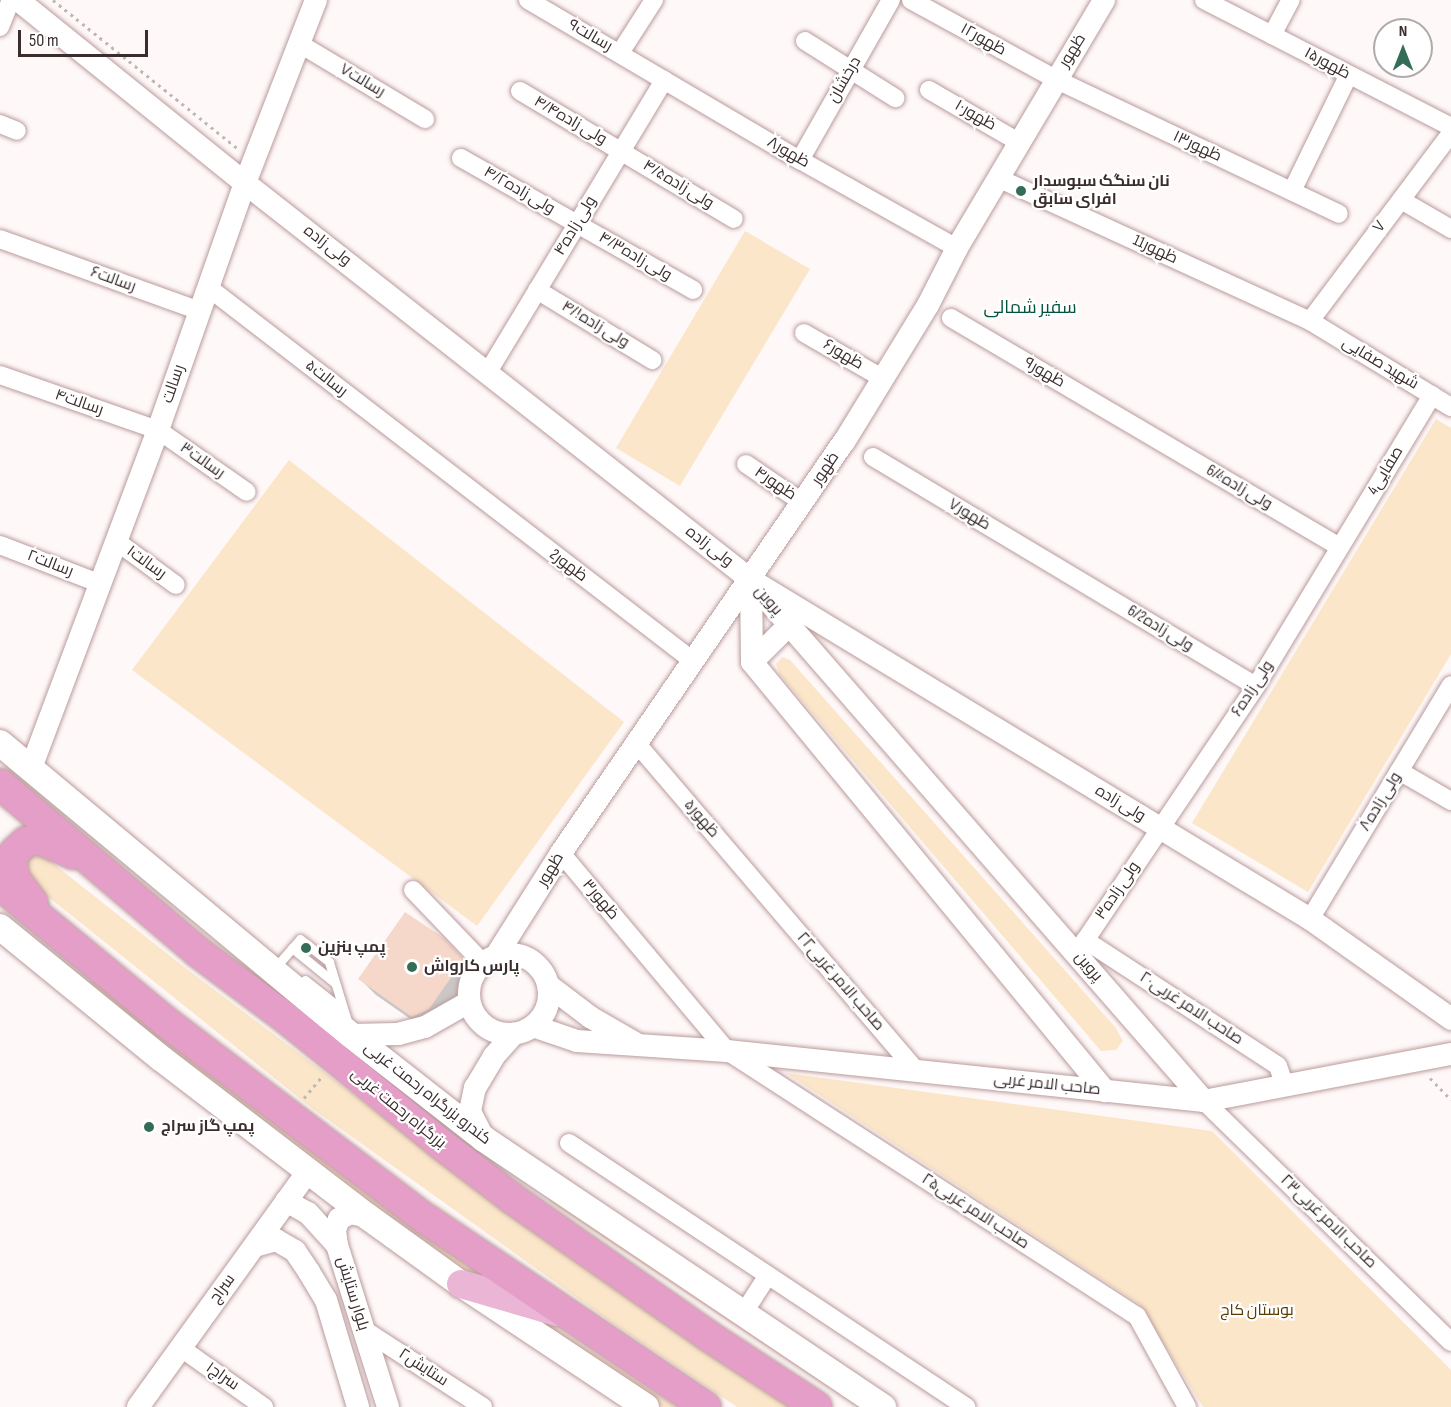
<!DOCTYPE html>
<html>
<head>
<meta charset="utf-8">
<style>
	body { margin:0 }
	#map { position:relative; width:1451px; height:1407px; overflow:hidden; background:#fff8f8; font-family:"Sofia Sans Condensed",Cairo,sans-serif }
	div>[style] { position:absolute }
	.green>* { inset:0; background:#fbe6c9 }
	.shadow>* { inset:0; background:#0003 }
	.building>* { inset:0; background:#f6d8cb }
	.path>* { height:3px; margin-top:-1.5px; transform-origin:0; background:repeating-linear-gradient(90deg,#c0b7b7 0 3px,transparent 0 7.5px) }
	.roads { filter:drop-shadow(0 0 2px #ba9b9c) drop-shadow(0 0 2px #ba9b9c) }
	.service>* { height:9px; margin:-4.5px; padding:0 4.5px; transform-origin:4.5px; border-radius:4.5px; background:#fff }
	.minor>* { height:18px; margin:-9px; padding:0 9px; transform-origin:9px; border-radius:9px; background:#fff }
	.tertiary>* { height:22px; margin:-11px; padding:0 11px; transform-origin:11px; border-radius:11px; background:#fff }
	.tertiary>.ring { margin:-11px; padding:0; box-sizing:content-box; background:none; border:22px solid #fff; border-radius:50% }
	.secondary>* { height:26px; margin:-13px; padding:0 13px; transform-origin:13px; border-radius:13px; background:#fff }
	.primary>* { height:28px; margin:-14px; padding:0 14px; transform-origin:14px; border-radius:14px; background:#ebb6d5 }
	.trunk>* { height:30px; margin:-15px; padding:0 15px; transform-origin:15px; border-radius:15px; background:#e49ec7 }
	.dots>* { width:16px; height:16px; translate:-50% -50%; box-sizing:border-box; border:3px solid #fff; border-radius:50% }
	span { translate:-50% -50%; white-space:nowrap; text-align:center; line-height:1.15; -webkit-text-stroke:4.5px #fff; paint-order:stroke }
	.street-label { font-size:16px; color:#3a2d2e }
	.poi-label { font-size:16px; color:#3a2d2e; font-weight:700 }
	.left { translate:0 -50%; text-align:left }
	.park-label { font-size:16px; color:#593b05 }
	.neighbourhood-label { font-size:18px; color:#03533c }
	.north { position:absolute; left:1373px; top:18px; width:60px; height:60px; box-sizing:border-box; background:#fff; border:2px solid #b0abab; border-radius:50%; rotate:0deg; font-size:16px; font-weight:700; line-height:24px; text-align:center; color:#3a2d2e }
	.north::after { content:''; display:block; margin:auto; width:21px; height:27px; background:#336d57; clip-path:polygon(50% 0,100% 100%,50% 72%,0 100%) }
	.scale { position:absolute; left:18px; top:30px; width:130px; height:27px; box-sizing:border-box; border:3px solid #3a2d2e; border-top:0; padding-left:8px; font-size:18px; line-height:21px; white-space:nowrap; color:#3a2d2e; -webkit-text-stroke:4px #fff; paint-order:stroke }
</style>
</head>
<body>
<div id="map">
	<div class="green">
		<i style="clip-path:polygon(745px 231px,810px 269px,680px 486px,616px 448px)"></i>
		<i style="clip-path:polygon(1436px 419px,1451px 428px,1451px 654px,1308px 892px,1192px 823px)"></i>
		<i style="clip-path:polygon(289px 460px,624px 722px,477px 926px,132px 670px)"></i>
		<i style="clip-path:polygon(782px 657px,790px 660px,1116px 1028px,1123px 1041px,1116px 1050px,1101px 1051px,780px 675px,776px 664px)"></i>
		<i style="clip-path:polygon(29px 857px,45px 857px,184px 967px,466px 1179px,793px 1407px,737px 1407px,611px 1322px,313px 1109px,26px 879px,23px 866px)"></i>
		<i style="clip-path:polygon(91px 979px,272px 1118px,484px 1278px,470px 1277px,254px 1116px,91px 987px)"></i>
		<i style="clip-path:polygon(786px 1073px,1212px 1131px,1451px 1370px,1451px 1407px,1203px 1407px,1139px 1304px)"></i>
		<i style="clip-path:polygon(547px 1193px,869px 1407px,858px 1407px,550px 1202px)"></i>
		<i style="clip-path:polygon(526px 1316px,541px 1318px,676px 1407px,662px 1407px)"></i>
	</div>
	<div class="shadow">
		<i style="clip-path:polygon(443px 940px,479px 977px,445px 1025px,429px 1032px,376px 995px,360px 979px)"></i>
	</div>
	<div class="building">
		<i style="clip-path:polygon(405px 912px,444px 938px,464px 959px,429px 1009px,412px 1017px,358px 979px)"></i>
	</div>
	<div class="path">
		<i style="left:53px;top:0;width:238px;rotate:38.8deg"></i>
		<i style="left:1430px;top:1078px;width:30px;rotate:46deg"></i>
		<i style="left:304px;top:1098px;width:26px;rotate:-50deg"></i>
	</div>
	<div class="roads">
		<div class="service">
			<i style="left:292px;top:948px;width:55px;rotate:39.1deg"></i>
			<i style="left:270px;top:962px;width:10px"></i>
			<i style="left:280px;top:962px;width:30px;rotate:-49deg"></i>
			<i style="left:300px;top:939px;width:37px;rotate:38deg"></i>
			<i style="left:329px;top:962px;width:65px;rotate:73deg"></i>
			<i style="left:305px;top:980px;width:48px;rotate:38.3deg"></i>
		</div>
		<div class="minor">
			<i style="left:528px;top:0;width:316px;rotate:30.5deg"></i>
			<i style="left:800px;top:160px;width:180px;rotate:29.3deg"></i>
			<i style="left:911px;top:0;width:164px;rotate:28.7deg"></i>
			<i style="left:1055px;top:79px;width:314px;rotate:25.4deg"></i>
			<i style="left:1204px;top:0;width:278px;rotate:27.2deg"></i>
			<i style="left:0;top:27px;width:29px;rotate:-68deg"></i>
			<i style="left:1272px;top:35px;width:40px;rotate:-62deg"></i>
			<i style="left:805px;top:41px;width:107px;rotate:32.3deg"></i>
			<i style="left:300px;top:44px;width:146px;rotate:31deg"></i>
			<i style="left:620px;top:53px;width:63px;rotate:-57.3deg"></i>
			<i style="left:929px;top:90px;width:105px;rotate:30.2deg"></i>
			<i style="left:520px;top:91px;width:249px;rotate:30.9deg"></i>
			<i style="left:0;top:124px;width:18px;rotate:22deg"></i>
			<i style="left:461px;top:158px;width:267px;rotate:29.6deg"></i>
			<i style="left:800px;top:160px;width:184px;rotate:-60.4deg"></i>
			<i style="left:1000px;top:179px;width:341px;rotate:24.6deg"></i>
			<i style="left:1310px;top:321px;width:165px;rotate:31.4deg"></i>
			<i style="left:1292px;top:191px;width:128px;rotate:-64deg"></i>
			<i style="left:1401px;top:200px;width:58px;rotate:30.1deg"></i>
			<i style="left:0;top:239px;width:213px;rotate:19.8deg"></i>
			<i style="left:209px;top:288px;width:611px;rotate:37.62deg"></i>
			<i style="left:537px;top:290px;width:135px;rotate:31.3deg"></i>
			<i style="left:951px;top:318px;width:451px;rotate:30.5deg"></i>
			<i style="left:1310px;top:321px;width:235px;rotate:-53.1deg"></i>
			<i style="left:804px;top:333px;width:90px;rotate:30deg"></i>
			<i style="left:488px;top:372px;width:341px;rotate:-58.9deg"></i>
			<i style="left:0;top:375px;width:167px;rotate:19.2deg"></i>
			<i style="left:158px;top:430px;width:108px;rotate:34.9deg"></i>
			<i style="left:873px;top:457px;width:446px;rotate:30.9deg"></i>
			<i style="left:746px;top:464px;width:69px;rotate:34.4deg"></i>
			<i style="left:116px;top:541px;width:74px;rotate:36.3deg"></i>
			<i style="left:0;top:545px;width:108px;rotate:21.1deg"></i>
			<i style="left:638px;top:745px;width:428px;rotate:49.5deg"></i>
			<i style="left:1399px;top:771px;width:60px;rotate:30deg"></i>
			<i style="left:561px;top:853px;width:258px;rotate:50deg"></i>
			<i style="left:727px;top:1051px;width:488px;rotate:32.9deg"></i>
			<i style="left:1137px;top:1316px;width:104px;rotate:61.2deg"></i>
			<i style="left:413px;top:890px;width:101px;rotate:46.2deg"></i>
			<i style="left:1310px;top:919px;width:273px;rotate:-58.9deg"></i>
			<i style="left:1085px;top:940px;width:230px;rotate:33.1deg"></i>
			<i style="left:1278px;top:1066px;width:21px;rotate:71deg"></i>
			<i style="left:1076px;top:954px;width:323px;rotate:-56.1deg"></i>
			<i style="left:1256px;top:686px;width:340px;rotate:-58.8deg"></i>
			<i style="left:1204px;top:1101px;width:345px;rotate:44.3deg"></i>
			<i style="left:569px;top:1143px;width:477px;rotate:33.6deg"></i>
			<i style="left:743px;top:1314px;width:46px;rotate:-57.3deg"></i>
			<i style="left:363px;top:1329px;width:143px;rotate:33deg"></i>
			<i style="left:181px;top:1348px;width:102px;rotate:35.4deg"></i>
		</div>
		<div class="tertiary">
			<i style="left:18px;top:0;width:292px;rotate:38.9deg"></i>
			<i style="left:245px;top:183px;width:643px;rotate:38.12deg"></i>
			<i style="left:751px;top:580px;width:654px;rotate:31.23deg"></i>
			<i style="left:1310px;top:919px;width:173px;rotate:35.3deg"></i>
			<i style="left:751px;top:580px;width:82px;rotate:89.3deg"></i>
			<i style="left:752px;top:662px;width:556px;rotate:50.55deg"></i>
			<i style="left:764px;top:596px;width:670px;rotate:48.93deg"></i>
			<i style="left:752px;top:662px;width:52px;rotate:-45deg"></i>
			<i style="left:31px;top:768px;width:361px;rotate:-69.4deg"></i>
			<i style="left:158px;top:430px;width:262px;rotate:-70.6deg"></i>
			<i style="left:245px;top:183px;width:196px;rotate:-68.8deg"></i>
			<i class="ring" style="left:469px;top:954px;width:58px;height:58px"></i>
			<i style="left:496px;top:956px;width:122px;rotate:-57.7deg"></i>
			<i style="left:561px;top:853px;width:499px;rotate:-55.5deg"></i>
			<i style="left:844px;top:442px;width:161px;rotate:-58.5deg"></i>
			<i style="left:928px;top:305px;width:64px;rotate:-63deg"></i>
			<i style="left:957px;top:248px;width:288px;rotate:-59.3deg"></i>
			<i style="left:548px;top:985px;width:53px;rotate:37.3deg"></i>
			<i style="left:590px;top:1017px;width:52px;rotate:30deg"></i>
			<i style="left:533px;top:1026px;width:46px;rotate:18.8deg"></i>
			<i style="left:577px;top:1041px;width:150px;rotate:3.8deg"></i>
			<i style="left:727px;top:1051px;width:480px;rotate:6deg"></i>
			<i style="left:1204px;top:1101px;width:251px;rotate:-10.8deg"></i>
			<i style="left:351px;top:1035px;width:47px;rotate:-1.2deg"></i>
			<i style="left:398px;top:1034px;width:28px;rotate:-15deg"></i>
			<i style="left:425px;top:1027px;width:51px;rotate:-29.6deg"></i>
			<i style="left:484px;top:1139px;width:31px;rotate:-117deg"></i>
			<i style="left:470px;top:1111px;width:24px;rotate:-78deg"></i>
			<i style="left:475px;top:1088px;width:37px;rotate:-59deg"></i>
			<i style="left:494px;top:1056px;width:30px;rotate:-48deg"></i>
			<i style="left:286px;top:1201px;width:25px;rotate:29deg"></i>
			<i style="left:308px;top:1213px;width:43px;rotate:47.8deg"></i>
			<i style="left:337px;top:1245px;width:170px;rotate:72.5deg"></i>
			<i style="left:337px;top:1245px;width:15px;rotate:-98deg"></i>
			<i style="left:335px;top:1230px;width:12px;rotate:-70deg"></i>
			<i style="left:339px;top:1219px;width:13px;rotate:-27deg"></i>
			<i style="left:351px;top:1213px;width:17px;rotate:13deg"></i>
			<i style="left:255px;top:1246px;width:22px;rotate:-16deg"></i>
			<i style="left:276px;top:1240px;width:22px;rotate:30deg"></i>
			<i style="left:295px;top:1251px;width:25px;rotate:56deg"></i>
			<i style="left:309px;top:1272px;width:33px;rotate:59deg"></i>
			<i style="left:326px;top:1300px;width:112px;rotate:73.3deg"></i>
			<i style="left:138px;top:1407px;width:291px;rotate:-54.2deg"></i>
		</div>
		<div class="secondary">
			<i style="left:0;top:743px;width:457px;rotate:39.8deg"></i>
			<i style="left:351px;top:1035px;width:169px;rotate:38deg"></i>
			<i style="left:484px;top:1139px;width:481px;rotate:33.9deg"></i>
			<i style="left:0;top:927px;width:209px;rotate:39.2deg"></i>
			<i style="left:162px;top:1059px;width:260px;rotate:37.5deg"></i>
			<i style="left:368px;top:1217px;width:115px;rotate:35.8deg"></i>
			<i style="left:461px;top:1284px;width:222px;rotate:33.6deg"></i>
		</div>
		<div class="primary">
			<i style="left:461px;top:1284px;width:100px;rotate:16.3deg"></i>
		</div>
		<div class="trunk">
			<i style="left:0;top:784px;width:260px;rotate:40.3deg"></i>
			<i style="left:198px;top:952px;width:110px;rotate:36.9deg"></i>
			<i style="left:286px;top:1018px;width:200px;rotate:39.1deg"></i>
			<i style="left:441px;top:1144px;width:91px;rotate:37.4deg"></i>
			<i style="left:513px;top:1199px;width:237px;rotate:35deg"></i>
			<i style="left:707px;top:1335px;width:131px;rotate:33.2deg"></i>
			<i style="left:0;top:885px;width:215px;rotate:39.5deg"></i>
			<i style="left:166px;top:1022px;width:326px;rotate:37.2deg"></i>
			<i style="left:426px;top:1219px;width:337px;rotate:33.9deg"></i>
			<i style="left:33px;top:903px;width:31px;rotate:-127deg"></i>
			<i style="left:14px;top:878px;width:18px;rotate:-96deg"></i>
			<i style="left:12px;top:860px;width:7px;rotate:-74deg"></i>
			<i style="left:14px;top:853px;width:16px;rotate:-43deg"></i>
			<i style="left:26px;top:842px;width:8px;rotate:-14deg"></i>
			<i style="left:34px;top:840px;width:9px;rotate:6deg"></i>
			<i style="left:43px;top:841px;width:33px;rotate:23deg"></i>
		</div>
	</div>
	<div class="dots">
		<i style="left:1021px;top:191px;background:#336d57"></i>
		<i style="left:306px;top:948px;background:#336d57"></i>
		<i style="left:412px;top:967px;background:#336d57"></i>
		<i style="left:149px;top:1127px;background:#336d57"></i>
	</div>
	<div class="street-label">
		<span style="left:590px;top:36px;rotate:30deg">رسالت۹</span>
		<span style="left:983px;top:40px;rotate:29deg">ظهور۱۲</span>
		<span style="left:1073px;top:51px;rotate:-58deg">ظهور</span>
		<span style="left:1327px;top:64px;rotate:28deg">ظهور۱۵</span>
		<span style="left:845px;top:80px;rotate:-60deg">درخشان</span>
		<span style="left:362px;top:81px;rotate:31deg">رسالت۷</span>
		<span style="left:975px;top:116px;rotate:30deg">ظهور۱۰</span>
		<span style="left:570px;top:121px;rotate:30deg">ولی زاده۴/۴</span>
		<span style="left:1197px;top:147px;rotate:25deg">ظهور۱۳</span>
		<span style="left:788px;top:153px;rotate:30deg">ظهور۸</span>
		<span style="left:678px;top:185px;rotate:31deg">ولی زاده۴/۵</span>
		<span style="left:519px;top:191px;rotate:30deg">ولی زاده۴/۲</span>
		<span style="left:576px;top:226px;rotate:-59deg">ولی زاده۴</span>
		<span style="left:1380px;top:227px;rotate:-53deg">۷</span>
		<span style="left:327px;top:246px;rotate:38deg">ولی زاده</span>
		<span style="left:1155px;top:250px;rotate:25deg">11ظهور</span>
		<span style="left:635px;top:257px;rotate:30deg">ولی زاده۴/۳</span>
		<span style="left:113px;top:280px;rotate:20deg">رسالت۶</span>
		<span style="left:595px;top:325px;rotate:31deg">ولی زاده۴/۱</span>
		<span style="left:843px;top:355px;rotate:31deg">ظهور۶</span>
		<span style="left:1380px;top:364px;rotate:31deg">شهید صفایی</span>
		<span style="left:1044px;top:373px;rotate:30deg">ظهور۹</span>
		<span style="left:326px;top:379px;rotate:38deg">رسالت۵</span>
		<span style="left:174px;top:384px;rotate:-71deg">رسالت</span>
		<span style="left:79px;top:403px;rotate:19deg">رسالت۴</span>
		<span style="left:202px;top:461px;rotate:35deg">رسالت۳</span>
		<span style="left:826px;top:469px;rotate:-56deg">ظهور</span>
		<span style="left:1386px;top:471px;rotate:-59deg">4صفایی</span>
		<span style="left:775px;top:484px;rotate:34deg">ظهور۴</span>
		<span style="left:1239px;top:488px;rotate:30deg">6/4ولی زاده</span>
		<span style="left:969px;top:515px;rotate:31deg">ظهور۷</span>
		<span style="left:709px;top:547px;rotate:38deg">ولی زاده</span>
		<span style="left:146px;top:563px;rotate:36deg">رسالت۱</span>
		<span style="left:50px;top:564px;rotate:21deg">رسالت۲</span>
		<span style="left:568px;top:566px;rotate:37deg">2ظهور</span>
		<span style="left:768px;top:601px;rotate:49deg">پروین</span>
		<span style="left:1160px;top:629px;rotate:31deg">6/2ولی زاده</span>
		<span style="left:1253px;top:689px;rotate:-57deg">ولی زاده۶</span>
		<span style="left:1381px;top:802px;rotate:-59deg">ولی زاده۸</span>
		<span style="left:1120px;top:804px;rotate:31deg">ولی زاده</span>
		<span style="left:701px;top:819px;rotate:49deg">ظهور۵</span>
		<span style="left:551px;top:870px;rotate:-59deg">ظهور</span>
		<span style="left:1118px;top:891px;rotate:-56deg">ولی زاده۳</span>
		<span style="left:600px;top:900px;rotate:50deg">ظهور۳</span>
		<span style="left:1088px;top:967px;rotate:49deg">پروین</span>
		<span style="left:840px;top:982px;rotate:49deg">صاحب الامر غربی٢٢</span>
		<span style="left:1191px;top:1009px;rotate:33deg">صاحب الامر غربی۲۰</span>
		<span style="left:1047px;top:1085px;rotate:6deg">صاحب الامر غربی</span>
		<span style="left:427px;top:1094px;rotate:38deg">کندرو بزرگراه رحمت غربی</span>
		<span style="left:398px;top:1109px;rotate:39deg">بزرگراه رحمت غربی</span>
		<span style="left:975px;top:1212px;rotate:33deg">صاحب الامر غربی۲۵</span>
		<span style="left:1328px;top:1222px;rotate:44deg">صاحب الامر غربی۲۳</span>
		<span style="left:223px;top:1289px;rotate:-54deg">سراج</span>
		<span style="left:352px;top:1294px;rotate:73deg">بلوار ستایش</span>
		<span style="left:423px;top:1368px;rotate:33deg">ستایش۲</span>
		<span style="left:222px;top:1377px;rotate:35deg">سراج۱</span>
	</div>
	<div class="poi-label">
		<span class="left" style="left:1033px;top:191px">نان سنگک سبوسدار<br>افرای سابق</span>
		<span class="left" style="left:318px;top:948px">پمپ بنزین</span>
		<span class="left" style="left:424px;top:967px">پارس کارواش</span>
		<span class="left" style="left:161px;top:1127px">پمپ گاز سراج</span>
	</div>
	<div class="park-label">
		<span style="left:1257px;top:1311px">بوستان کاج</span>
	</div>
	<div class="neighbourhood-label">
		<span style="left:1030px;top:308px">سفیر شمالی</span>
	</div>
	<div class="north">N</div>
	<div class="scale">50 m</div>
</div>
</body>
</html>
